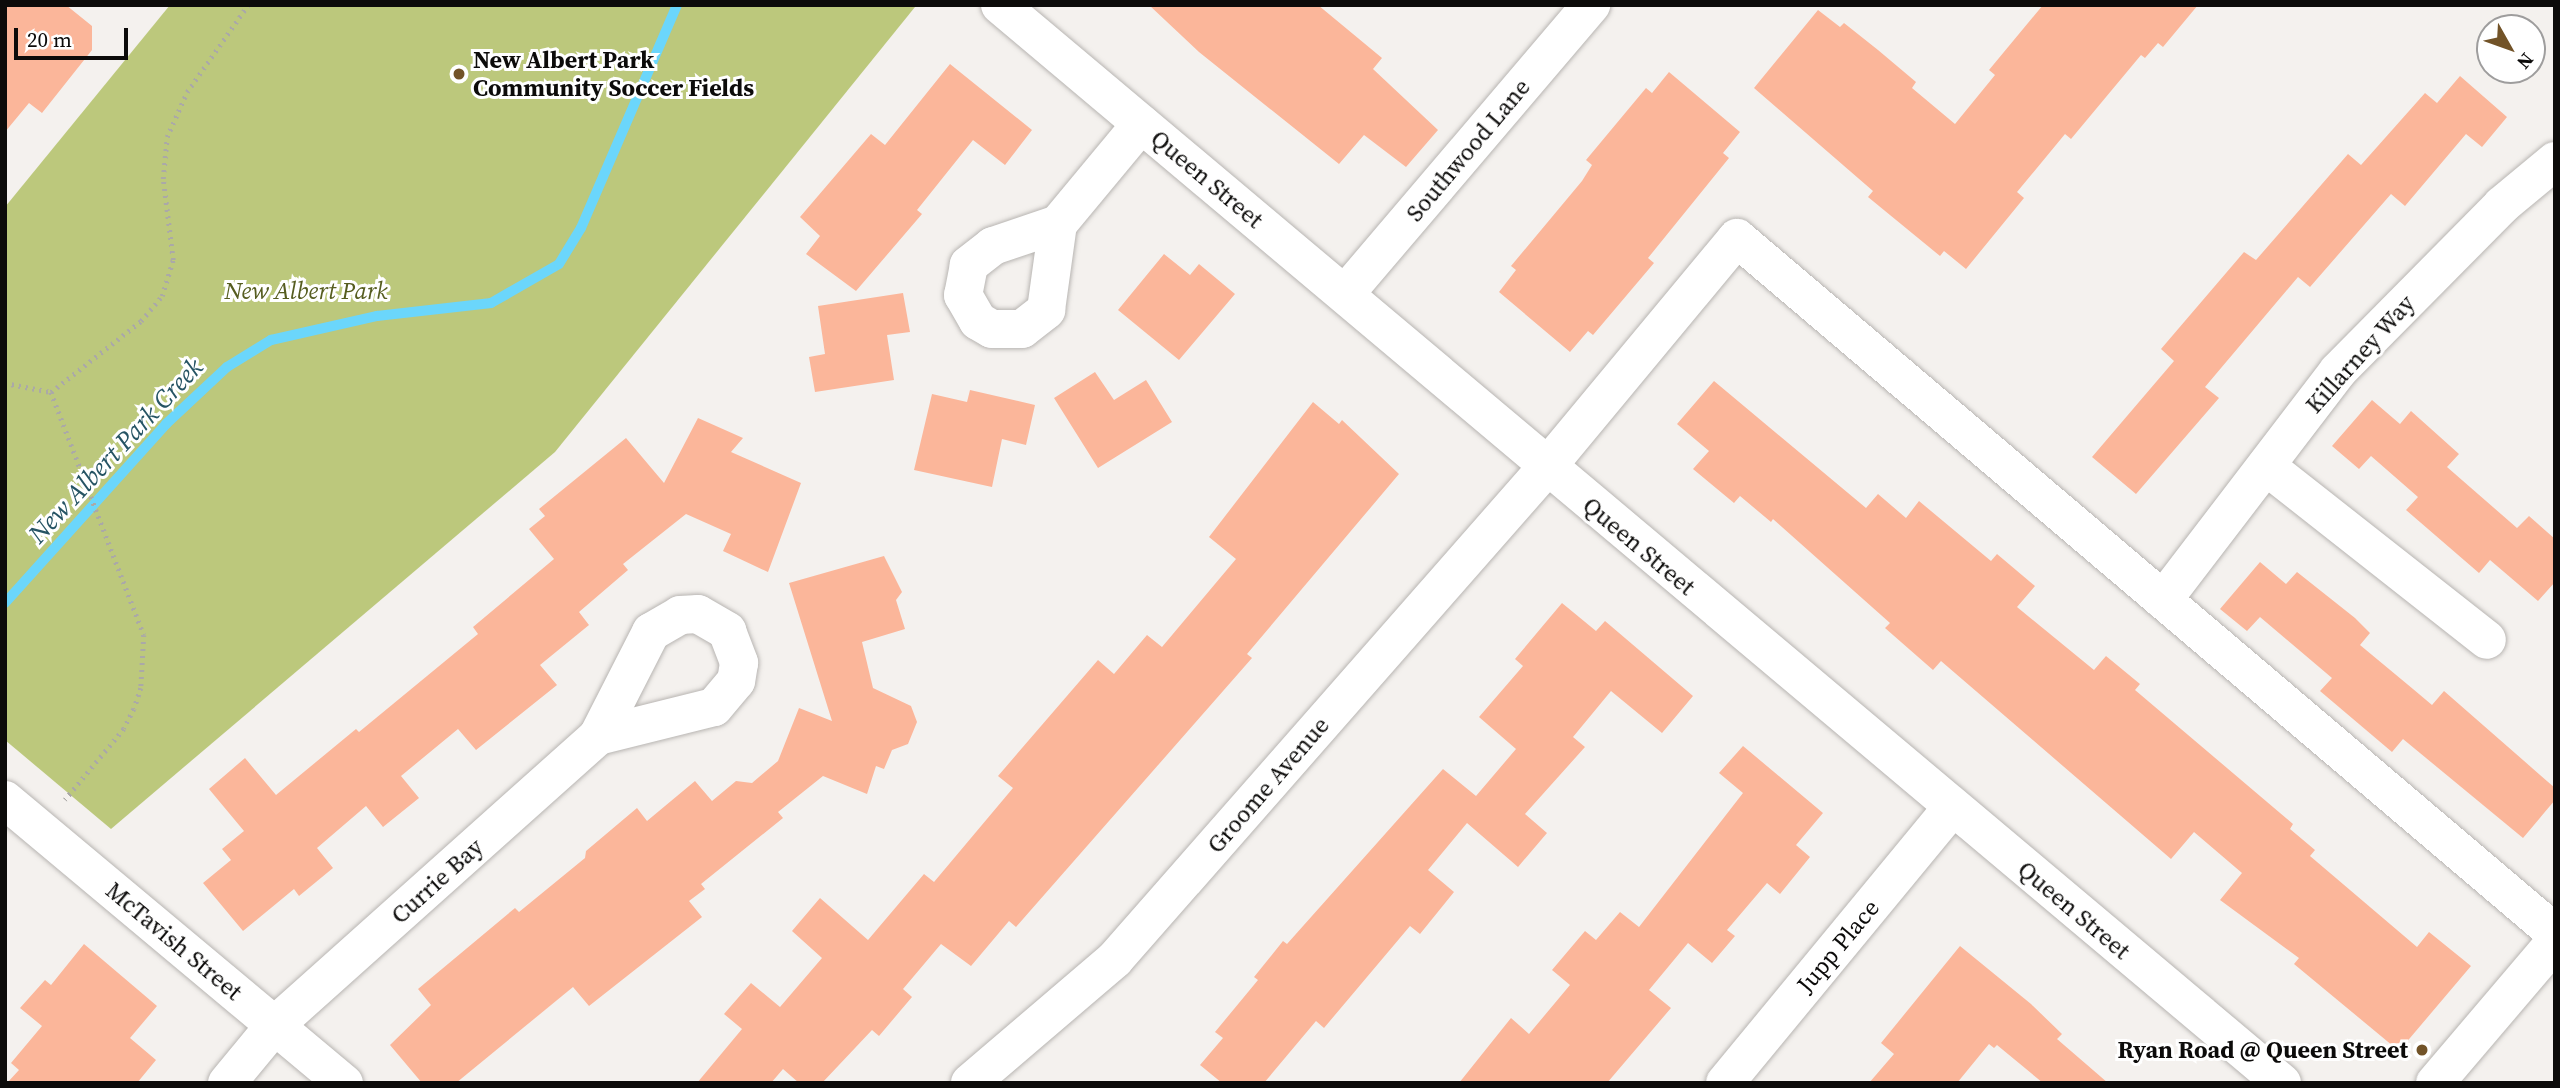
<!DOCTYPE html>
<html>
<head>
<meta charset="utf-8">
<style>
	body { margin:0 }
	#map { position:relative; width:2560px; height:1088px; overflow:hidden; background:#f4f1ee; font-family:"Source Serif 4",serif }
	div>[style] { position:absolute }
	.green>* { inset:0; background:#bcc87c }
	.stream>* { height:10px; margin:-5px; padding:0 5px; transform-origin:5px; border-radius:5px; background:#6bd6fb }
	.building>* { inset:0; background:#fbb69a }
	.path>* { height:4.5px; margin-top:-2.25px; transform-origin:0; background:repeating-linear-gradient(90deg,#aba9a7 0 2px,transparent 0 7px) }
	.roads { filter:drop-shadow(0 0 2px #b8b5b2) drop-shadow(0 0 2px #b8b5b2) }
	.minor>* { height:38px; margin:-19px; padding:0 19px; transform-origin:19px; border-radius:19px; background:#fff }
	.dots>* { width:19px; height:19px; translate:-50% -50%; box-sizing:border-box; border:4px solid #fff; border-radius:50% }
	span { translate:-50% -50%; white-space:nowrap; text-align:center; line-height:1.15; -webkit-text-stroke:6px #fff; paint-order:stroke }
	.poi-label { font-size:24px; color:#0c0b0a; font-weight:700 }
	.left { translate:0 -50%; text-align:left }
	.right { translate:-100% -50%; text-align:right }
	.street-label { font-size:24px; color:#0c0b0a }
	.park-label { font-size:24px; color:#565d20; font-style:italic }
	.water-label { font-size:26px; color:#265464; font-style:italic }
	.frame { position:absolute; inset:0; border:7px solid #0c0b0a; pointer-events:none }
	.north { position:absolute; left:2476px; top:14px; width:70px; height:70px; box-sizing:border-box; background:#fff; border:2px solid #9e9d9d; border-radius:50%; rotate:130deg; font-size:19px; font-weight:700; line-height:28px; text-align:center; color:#0c0b0a }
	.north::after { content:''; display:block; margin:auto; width:24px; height:32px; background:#725328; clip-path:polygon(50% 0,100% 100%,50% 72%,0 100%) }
	.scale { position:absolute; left:14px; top:28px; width:114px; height:32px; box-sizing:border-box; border:4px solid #0c0b0a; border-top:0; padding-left:9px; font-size:21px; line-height:24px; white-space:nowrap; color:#0c0b0a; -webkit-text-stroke:5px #fff; paint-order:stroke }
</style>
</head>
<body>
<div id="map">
	<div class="green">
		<i style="clip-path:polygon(170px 5px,915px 7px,555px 452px,111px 829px,5px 740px,5px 207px)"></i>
	</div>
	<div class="stream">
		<i style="left:5px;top:603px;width:241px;rotate:-48deg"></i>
		<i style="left:166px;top:424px;width:83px;rotate:-43.1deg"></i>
		<i style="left:227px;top:367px;width:52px;rotate:-31.5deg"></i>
		<i style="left:271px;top:340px;width:109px;rotate:-12.8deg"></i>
		<i style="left:377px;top:316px;width:115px;rotate:-6.5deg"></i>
		<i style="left:491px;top:303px;width:78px;rotate:-29.8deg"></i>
		<i style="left:559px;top:264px;width:42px;rotate:-58.6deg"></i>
		<i style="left:581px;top:228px;width:243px;rotate:-66.7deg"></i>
	</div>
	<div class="building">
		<i style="clip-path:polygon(5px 5px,66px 5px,92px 26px,92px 50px,42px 113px,29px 103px,5px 132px)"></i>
		<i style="clip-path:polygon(1149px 5px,1318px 5px,1382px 58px,1373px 69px,1438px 130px,1406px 167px,1364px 135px,1339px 164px,1199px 52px)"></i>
		<i style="clip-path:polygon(2043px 5px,2198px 5px,2163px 47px,2158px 43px,2145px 58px,2141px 55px,2071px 139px,2065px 134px,2017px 192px,2024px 198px,1966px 269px,1944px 251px,1940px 256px,1868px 197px,1873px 191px,1754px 88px,1818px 10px,1840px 27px,1844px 23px,1878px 50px,1916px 82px,1912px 88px,1955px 124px,1995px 75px,1989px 70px)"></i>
		<i style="clip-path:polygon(950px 64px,1032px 130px,1005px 165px,973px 140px,917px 210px,922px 214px,856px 291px,806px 254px,820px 236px,800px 217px,871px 134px,885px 145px)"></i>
		<i style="clip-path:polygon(1669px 72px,1740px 132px,1723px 153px,1729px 158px,1648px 258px,1654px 263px,1593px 335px,1588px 331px,1570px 352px,1499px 292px,1516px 270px,1511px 266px,1582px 181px,1592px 165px,1586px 160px,1646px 88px,1652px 93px)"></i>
		<i style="clip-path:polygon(2460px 76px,2507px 117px,2482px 147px,2466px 134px,2405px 206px,2391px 194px,2310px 287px,2298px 277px,2205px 387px,2219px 398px,2136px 494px,2092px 457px,2174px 361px,2161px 349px,2244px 252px,2256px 260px,2348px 154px,2361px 165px,2425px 93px,2437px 103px)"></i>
		<i style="clip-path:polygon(1164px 254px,1190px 275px,1199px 264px,1235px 294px,1179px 360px,1118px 310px)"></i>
		<i style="clip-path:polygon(903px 293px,910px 332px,887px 335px,894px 380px,815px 392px,809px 357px,825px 354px,818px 306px)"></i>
		<i style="clip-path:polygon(1095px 372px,1114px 400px,1146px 380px,1172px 422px,1098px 468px,1054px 398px)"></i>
		<i style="clip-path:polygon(1714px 381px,1866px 508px,1878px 494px,1906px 518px,1919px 501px,1991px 561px,1997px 554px,2035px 586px,2017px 607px,2094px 670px,2106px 656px,2140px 684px,2135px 690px,2293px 824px,2290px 829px,2315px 850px,2310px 856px,2417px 947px,2429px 932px,2471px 966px,2399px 1051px,2294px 964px,2299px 958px,2220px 900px,2242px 873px,2194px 832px,2171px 859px,1941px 661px,1933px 670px,1885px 628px,1890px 623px,1773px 519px,1771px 522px,1740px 496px,1734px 503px,1693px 469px,1709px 451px,1677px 424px)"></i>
		<i style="clip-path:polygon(970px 390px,1035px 405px,1026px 445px,1002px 439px,992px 487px,914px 470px,932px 394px,967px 402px)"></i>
		<i style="clip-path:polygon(2372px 400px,2400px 424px,2411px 411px,2459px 454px,2447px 467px,2517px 528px,2529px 516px,2555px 539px,2555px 582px,2538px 601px,2490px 560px,2479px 573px,2406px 510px,2418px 497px,2371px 456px,2359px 469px,2332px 446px)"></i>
		<i style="clip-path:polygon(1313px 402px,1339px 424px,1342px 420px,1399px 474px,1247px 654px,1252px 658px,1016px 927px,1009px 921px,971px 966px,941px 944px,903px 989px,912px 997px,879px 1036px,872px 1030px,822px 1083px,799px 1083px,783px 1069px,771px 1083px,697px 1083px,742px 1029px,724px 1014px,751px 983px,780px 1007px,822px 958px,792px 931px,820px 898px,868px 940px,924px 874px,934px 882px,1013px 788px,998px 776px,1098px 660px,1114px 674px,1147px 635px,1162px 647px,1236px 559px,1209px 537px)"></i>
		<i style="clip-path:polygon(698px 418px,743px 438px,731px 452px,801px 483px,768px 572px,723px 551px,731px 534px,686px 514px,623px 564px,628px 570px,579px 612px,589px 625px,540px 665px,557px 685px,476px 750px,458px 729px,401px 776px,419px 798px,383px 827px,366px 806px,317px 848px,333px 868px,299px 896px,294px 889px,243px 931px,203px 883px,231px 860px,222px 849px,244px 831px,209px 789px,245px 758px,276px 795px,356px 729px,359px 732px,478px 634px,473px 627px,554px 559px,529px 529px,545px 516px,539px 509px,626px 438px,664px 483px)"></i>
		<i style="clip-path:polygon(884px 556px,902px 592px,896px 600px,905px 629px,862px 642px,873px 688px,911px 706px,917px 722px,908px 744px,892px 750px,884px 769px,876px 766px,867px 794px,823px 776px,778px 812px,783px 818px,701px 884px,705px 889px,689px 901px,702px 917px,589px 1006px,573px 987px,456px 1083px,422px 1083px,390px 1045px,431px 1005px,418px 989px,515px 908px,519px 912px,585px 858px,586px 851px,637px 808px,647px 821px,695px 781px,712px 801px,736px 781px,752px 783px,778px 761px,799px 708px,832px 721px,789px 583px)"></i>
		<i style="clip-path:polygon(2260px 562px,2286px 584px,2297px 572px,2355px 618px,2370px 633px,2360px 645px,2413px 689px,2432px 705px,2444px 691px,2555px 788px,2555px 800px,2523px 838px,2403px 739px,2392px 752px,2320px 691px,2332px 678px,2260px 617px,2247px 631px,2220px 609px)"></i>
		<i style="clip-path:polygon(1562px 603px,1596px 631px,1605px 621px,1693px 696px,1662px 733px,1611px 691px,1573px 737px,1585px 747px,1525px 814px,1547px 833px,1518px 867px,1467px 823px,1428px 870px,1454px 892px,1420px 934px,1410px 926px,1324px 1028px,1316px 1021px,1264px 1083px,1222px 1083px,1200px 1065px,1223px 1038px,1215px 1032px,1258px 980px,1254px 977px,1283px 941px,1287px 944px,1443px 769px,1476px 796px,1516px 749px,1479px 717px,1523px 666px,1515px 659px)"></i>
		<i style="clip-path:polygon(1743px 746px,1823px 813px,1796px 845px,1810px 857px,1780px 894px,1767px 883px,1727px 930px,1735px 936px,1712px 963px,1688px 943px,1649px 990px,1671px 1008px,1607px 1083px,1459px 1083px,1511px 1018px,1529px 1034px,1570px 985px,1552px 970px,1585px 931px,1596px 940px,1620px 912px,1639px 927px,1743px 793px,1719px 773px)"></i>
		<i style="clip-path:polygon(84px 944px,157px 1006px,130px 1038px,156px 1060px,137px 1083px,7px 1083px,19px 1070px,11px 1063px,42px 1026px,20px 1008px,45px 980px,51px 985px)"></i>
		<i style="clip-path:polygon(1960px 946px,2031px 1004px,2062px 1034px,2057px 1039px,2108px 1083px,2043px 1083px,1997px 1045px,1994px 1048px,1989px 1044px,1957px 1083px,1869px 1083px,1894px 1054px,1881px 1043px)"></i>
	</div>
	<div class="path">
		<i style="left:5px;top:383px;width:47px;rotate:11.1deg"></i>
		<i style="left:51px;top:392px;width:115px;rotate:-38.3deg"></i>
		<i style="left:141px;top:321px;width:33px;rotate:-50deg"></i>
		<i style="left:162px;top:296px;width:38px;rotate:-73deg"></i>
		<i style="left:173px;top:260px;width:82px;rotate:-97deg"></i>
		<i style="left:163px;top:179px;width:42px;rotate:-84.6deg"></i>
		<i style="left:167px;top:137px;width:49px;rotate:-66deg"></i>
		<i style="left:187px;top:92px;width:106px;rotate:-55deg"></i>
		<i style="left:51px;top:392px;width:260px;rotate:69.1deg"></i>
		<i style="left:144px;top:635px;width:53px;rotate:93.2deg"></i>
		<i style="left:141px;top:688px;width:22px;rotate:108deg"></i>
		<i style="left:134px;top:709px;width:22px;rotate:117deg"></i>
		<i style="left:124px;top:729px;width:92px;rotate:129.7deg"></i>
	</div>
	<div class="roads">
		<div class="minor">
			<i style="left:1000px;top:5px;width:1675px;rotate:40.06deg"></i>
			<i style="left:1058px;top:224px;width:69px;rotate:161.3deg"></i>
			<i style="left:993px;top:246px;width:31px;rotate:142deg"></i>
			<i style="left:969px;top:265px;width:31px;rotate:101deg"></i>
			<i style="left:963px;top:295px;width:30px;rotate:60deg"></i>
			<i style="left:978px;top:321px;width:16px;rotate:30deg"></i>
			<i style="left:992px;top:329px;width:30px"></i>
			<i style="left:1022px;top:329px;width:31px;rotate:-38deg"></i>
			<i style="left:1046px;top:310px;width:87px;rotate:-82.1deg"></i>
			<i style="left:1058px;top:224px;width:130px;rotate:-50.3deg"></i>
			<i style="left:1345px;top:294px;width:380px;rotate:-49.6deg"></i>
			<i style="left:2266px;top:466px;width:281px;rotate:38.2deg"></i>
			<i style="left:2163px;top:600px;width:288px;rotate:-52.6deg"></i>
			<i style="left:2338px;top:371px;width:233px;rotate:-45.3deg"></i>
			<i style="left:2502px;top:205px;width:69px;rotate:-39.7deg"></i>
			<i style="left:5px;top:800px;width:442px;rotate:39.9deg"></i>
			<i style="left:227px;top:1083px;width:75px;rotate:-50.4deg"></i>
			<i style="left:275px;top:1025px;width:433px;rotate:-41.8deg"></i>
			<i style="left:598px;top:736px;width:117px;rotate:-63deg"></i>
			<i style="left:651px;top:632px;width:34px;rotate:-30deg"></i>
			<i style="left:680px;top:615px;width:18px;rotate:-3deg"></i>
			<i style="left:698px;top:614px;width:34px;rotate:30deg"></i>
			<i style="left:727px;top:631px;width:34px;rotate:69deg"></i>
			<i style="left:739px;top:663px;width:18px;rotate:99deg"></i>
			<i style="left:736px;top:681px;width:34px;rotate:130deg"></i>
			<i style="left:714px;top:707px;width:120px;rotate:166deg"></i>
			<i style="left:970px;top:1083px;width:191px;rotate:-40.5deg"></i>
			<i style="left:1115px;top:959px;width:653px;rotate:-48.72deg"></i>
			<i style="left:1546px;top:468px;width:299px;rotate:-50.3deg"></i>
			<i style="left:1737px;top:238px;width:1073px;rotate:40.35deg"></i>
			<i style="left:1725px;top:1083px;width:357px;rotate:-50.5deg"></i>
			<i style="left:2435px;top:1083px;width:185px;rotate:-49.6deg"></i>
		</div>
	</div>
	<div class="dots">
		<i style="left:459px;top:74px;background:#725328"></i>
		<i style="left:2422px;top:1050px;background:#725328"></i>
	</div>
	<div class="poi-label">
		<span class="left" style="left:473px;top:74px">New Albert Park<br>Community Soccer Fields</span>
		<span class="right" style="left:2408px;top:1050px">Ryan Road @ Queen Street</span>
	</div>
	<div class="street-label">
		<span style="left:1468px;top:150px;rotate:-50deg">Southwood Lane</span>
		<span style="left:1207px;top:179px;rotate:40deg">Queen Street</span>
		<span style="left:2360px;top:354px;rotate:-48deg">Killarney Way</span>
		<span style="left:1639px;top:546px;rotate:40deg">Queen Street</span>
		<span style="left:1268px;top:785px;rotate:-49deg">Groome Avenue</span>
		<span style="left:437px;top:881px;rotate:-42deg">Currie Bay</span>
		<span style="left:2074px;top:910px;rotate:40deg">Queen Street</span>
		<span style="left:174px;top:941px;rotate:40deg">McTavish Street</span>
		<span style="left:1838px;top:946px;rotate:-50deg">Jupp Place</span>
	</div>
	<div class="park-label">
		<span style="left:306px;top:291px">New Albert Park</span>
	</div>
	<div class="water-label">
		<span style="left:116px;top:451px;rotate:-47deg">New Albert Park Creek</span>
	</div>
	<div class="frame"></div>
	<div class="north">N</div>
	<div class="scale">20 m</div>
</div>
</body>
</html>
